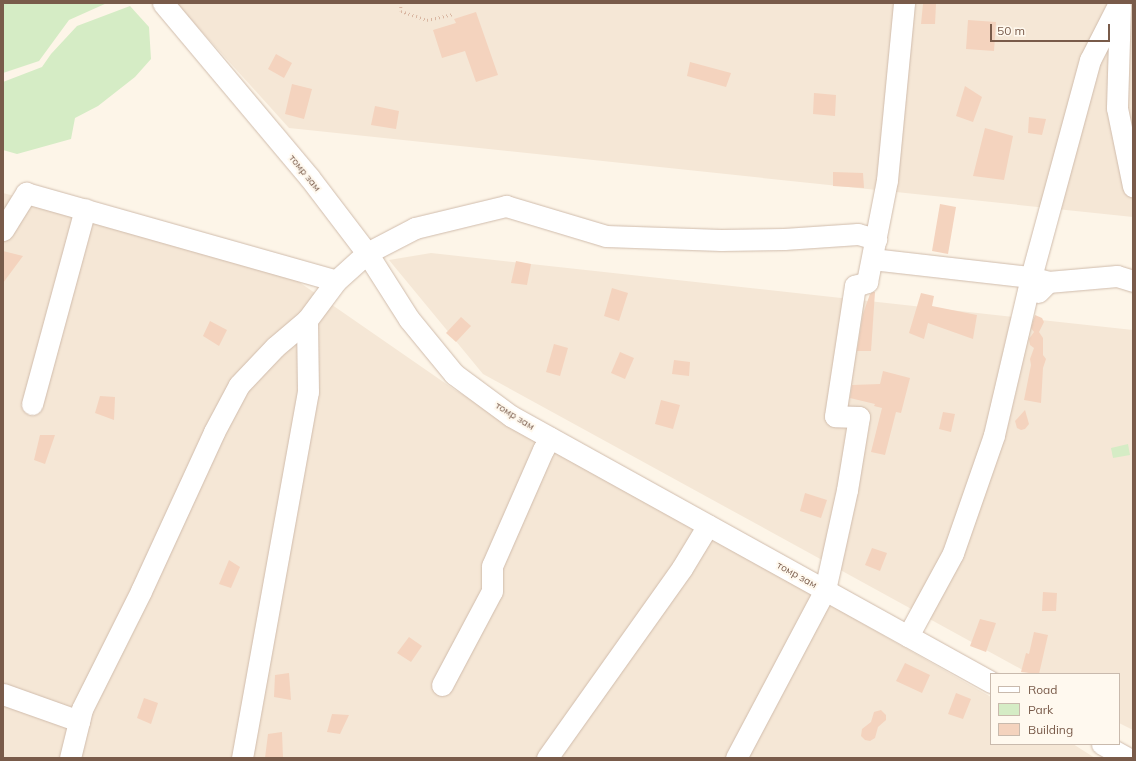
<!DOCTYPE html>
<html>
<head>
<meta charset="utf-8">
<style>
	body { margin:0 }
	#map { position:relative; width:1136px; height:761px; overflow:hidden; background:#fdf5e8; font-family:Mulish,sans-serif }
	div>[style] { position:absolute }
	.residential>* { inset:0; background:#f5e7d6 }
	.green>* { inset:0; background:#d5ecc5 }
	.building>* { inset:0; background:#f4d3be }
	.path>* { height:2.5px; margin-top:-1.25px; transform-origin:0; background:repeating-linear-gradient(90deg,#d9b6a1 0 1px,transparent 0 4px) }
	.roads { filter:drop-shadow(0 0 1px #d0bcac) drop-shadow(0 0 1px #d0bcac) }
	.minor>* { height:21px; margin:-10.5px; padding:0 10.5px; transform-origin:10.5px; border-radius:10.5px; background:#fff }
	span { translate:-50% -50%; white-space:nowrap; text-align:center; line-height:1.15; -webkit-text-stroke:4px #fff9ef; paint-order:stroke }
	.street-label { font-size:10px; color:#795b4a }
	.frame { position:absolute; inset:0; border:4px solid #795b4a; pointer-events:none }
	.legend { position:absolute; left:990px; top:673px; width:130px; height:72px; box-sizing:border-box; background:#fff9ef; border:1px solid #c9baad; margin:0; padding:5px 7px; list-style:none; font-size:12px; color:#795b4a }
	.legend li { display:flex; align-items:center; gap:8px; height:20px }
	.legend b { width:20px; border:1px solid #c9baad }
	.scale { position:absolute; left:990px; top:24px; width:120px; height:18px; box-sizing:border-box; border:2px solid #795b4a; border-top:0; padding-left:5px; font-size:12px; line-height:14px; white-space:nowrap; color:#795b4a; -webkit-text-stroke:3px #fff9ef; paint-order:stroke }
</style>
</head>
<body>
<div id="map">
	<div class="residential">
		<i style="clip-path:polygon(176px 3px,1133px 3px,1133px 217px,289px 128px)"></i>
		<i style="clip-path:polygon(3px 193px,273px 264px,455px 390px,991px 697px,991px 744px,1073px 744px,1095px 758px,3px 758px)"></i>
		<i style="clip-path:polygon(431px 253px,1133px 330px,1133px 730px,1119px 723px,1119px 674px,1030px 674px,483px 374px,389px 260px)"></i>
	</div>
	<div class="green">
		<i style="clip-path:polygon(3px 3px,107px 3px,69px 20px,39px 61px,3px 73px)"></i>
		<i style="clip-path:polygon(130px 6px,149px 27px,151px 59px,135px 77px,98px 106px,75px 118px,71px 139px,17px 154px,3px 150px,3px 82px,42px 67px,51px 54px,77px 26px)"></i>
		<i style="clip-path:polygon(1128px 444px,1130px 455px,1113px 458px,1111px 448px)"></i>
	</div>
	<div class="building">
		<i style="clip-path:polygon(923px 4px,936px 4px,935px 24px,921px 24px)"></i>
		<i style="clip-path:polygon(476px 12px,498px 75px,476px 82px,465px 51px,442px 58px,433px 30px,456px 23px,454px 19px)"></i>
		<i style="clip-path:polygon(968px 20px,996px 22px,994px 51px,966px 49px)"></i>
		<i style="clip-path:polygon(276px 54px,292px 63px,284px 78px,268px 69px)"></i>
		<i style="clip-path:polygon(690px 62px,731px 73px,726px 87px,687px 76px)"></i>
		<i style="clip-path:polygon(292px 84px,312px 89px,304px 119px,285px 114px)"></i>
		<i style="clip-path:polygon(965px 86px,982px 97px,973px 122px,956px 116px)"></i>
		<i style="clip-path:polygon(814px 93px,836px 95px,835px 116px,813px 114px)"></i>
		<i style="clip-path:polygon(375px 106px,399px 111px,396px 129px,371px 125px)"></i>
		<i style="clip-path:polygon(1029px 117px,1046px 119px,1042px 135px,1028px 133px)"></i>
		<i style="clip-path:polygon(985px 128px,1013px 136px,1004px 180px,973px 176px)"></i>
		<i style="clip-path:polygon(833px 172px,863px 173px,864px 188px,833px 186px)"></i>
		<i style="clip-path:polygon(940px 204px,956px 207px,948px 254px,932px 251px)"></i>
		<i style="clip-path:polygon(3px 251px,23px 256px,3px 283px)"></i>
		<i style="clip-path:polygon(516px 261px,531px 264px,527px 285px,511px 283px)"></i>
		<i style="clip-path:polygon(612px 288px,628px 293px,619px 321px,604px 316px)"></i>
		<i style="clip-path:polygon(873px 292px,875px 292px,871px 351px,857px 351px,863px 314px,870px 294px)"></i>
		<i style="clip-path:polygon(921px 293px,934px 296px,932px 306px,977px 315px,973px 339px,928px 323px,924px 339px,909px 333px)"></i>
		<i style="clip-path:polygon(1035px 315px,1042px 318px,1044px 322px,1039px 332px,1043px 338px,1043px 355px,1046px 359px,1043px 368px,1041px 403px,1024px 400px,1031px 365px,1030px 359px,1034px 348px,1030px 345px,1029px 339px,1034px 332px,1031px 328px)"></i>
		<i style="clip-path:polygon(461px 317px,471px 326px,456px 342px,446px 333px)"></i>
		<i style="clip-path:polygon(210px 321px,227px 330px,219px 346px,203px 336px)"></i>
		<i style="clip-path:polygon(554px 344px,568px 348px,560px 376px,546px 372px)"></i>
		<i style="clip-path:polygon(620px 352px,634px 358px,625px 379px,611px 373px)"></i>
		<i style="clip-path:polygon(674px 360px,690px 362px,689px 376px,672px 374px)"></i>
		<i style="clip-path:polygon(883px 371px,910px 378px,901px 413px,896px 412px,885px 455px,871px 452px,882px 408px,874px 406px,875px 404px,850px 398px,852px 385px,880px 384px)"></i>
		<i style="clip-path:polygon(100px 396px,115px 397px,114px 420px,95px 413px)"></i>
		<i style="clip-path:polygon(661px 400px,680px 405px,673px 429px,655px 424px)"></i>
		<i style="clip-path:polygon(1025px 410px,1029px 424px,1025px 429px,1021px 430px,1017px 428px,1015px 421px)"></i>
		<i style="clip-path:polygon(943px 412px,955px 414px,951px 432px,939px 429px)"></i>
		<i style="clip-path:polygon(40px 435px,55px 435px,45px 464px,34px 460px)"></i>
		<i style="clip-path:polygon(805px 493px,827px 500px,821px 518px,800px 511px)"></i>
		<i style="clip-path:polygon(872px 548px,887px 553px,880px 571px,865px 565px)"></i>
		<i style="clip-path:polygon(229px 560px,240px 567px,231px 588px,219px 584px)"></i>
		<i style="clip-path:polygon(1043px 592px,1057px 593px,1056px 611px,1042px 611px)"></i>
		<i style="clip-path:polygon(980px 619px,996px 623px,986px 652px,970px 646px)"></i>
		<i style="clip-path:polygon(1034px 632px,1048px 635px,1039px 674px,1021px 672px,1026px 653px,1029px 654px)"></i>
		<i style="clip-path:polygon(409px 637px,422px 646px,411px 662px,397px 653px)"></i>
		<i style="clip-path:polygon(905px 663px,930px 675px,922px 693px,896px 681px)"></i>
		<i style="clip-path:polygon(289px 673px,291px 700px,274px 697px,275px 675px)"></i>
		<i style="clip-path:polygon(956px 693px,971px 699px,963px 719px,948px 714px)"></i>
		<i style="clip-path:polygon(144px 698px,158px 703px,151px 724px,137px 718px)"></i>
		<i style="clip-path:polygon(881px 710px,886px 715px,886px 720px,878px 727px,875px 738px,870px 741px,865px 740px,861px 736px,862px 729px,871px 722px,874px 712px)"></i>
		<i style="clip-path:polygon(332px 714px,349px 715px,340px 734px,327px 732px)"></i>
		<i style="clip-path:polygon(282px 732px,283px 758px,265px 758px,268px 734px)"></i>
	</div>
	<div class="path">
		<i style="left:401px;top:3px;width:8px;rotate:90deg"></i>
		<i style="left:401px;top:11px;width:28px;rotate:19deg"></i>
		<i style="left:427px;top:20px;width:27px;rotate:-13deg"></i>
	</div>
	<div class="roads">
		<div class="minor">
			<i style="left:163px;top:3px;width:227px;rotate:50deg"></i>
			<i style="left:309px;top:177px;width:96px;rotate:52.7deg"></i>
			<i style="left:367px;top:253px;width:78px;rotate:57.5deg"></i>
			<i style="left:409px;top:319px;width:71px;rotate:50.7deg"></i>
			<i style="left:454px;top:374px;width:71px;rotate:36.4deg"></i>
			<i style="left:511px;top:416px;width:549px;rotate:28.99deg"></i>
			<i style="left:1120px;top:6px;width:102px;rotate:91.7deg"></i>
			<i style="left:1117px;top:108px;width:80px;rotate:78.4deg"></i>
			<i style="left:3px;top:230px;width:44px;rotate:-58.1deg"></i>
			<i style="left:26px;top:193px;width:322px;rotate:15.8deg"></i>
			<i style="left:872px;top:259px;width:160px;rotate:6.5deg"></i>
			<i style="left:1031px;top:277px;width:18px;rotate:16deg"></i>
			<i style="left:1038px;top:292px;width:14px;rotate:-45deg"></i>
			<i style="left:1048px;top:282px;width:69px;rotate:-5deg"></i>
			<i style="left:1117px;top:276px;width:17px;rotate:17deg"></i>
			<i style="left:32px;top:404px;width:202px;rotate:-74.8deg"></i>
			<i style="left:908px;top:636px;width:94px;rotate:-61.5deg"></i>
			<i style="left:953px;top:553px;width:125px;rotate:-70.8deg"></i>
			<i style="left:994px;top:435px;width:162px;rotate:-76.8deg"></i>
			<i style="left:1031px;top:277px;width:225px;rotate:-74.8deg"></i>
			<i style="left:1090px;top:60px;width:64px;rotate:-63deg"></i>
			<i style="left:442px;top:685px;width:106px;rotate:-62deg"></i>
			<i style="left:492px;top:591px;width:25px;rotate:-90deg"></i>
			<i style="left:492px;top:566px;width:127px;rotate:-66.3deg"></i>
			<i style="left:543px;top:450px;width:14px;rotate:-60deg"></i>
			<i style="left:3px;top:694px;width:81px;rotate:19.6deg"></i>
			<i style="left:1102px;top:744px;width:29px;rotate:29deg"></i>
			<i style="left:70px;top:758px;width:50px;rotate:-76.2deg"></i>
			<i style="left:82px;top:709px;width:132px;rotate:-63.4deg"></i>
			<i style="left:141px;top:591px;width:175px;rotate:-65.3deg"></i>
			<i style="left:214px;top:432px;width:53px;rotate:-62deg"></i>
			<i style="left:239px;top:385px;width:52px;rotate:-46.5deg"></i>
			<i style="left:275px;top:347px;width:42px;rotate:-40.2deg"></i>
			<i style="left:307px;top:320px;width:49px;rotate:-53.4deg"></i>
			<i style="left:336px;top:281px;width:42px;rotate:-42.1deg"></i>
			<i style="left:367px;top:253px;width:54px;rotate:-27.5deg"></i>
			<i style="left:415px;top:228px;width:94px;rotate:-13.6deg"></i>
			<i style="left:506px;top:206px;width:104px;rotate:16.7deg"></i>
			<i style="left:606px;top:236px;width:115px;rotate:2deg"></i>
			<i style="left:721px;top:240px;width:63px;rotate:-0.9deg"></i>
			<i style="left:784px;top:239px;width:74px;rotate:-3.9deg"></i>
			<i style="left:858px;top:234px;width:19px;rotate:16deg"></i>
			<i style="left:242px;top:758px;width:372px;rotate:-79.8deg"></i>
			<i style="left:308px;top:392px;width:72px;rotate:-90.8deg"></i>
			<i style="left:547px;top:758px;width:233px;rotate:-54.6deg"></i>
			<i style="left:682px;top:568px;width:50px;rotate:-58.8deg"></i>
			<i style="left:736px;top:758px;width:190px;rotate:-62.1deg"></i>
			<i style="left:825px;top:590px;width:102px;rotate:-77.6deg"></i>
			<i style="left:847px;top:490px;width:74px;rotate:-80.7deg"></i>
			<i style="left:859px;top:417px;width:24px;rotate:-178deg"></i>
			<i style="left:835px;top:416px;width:132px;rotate:-81.3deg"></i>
			<i style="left:855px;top:286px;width:13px;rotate:-18deg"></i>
			<i style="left:867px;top:282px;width:104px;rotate:-78.9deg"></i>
			<i style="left:887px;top:180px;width:178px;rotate:-84.5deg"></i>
		</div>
	</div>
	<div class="street-label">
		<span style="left:305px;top:173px;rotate:51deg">томр зам</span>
		<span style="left:515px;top:416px;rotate:32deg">томр зам</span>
		<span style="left:797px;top:575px;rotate:29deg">томр зам</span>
	</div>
	<div class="frame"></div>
	<ul class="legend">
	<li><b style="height:5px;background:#fff"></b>Road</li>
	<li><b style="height:11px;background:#d5ecc5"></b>Park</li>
	<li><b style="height:11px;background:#f4d3be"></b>Building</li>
	</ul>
	<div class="scale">50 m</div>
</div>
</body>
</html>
